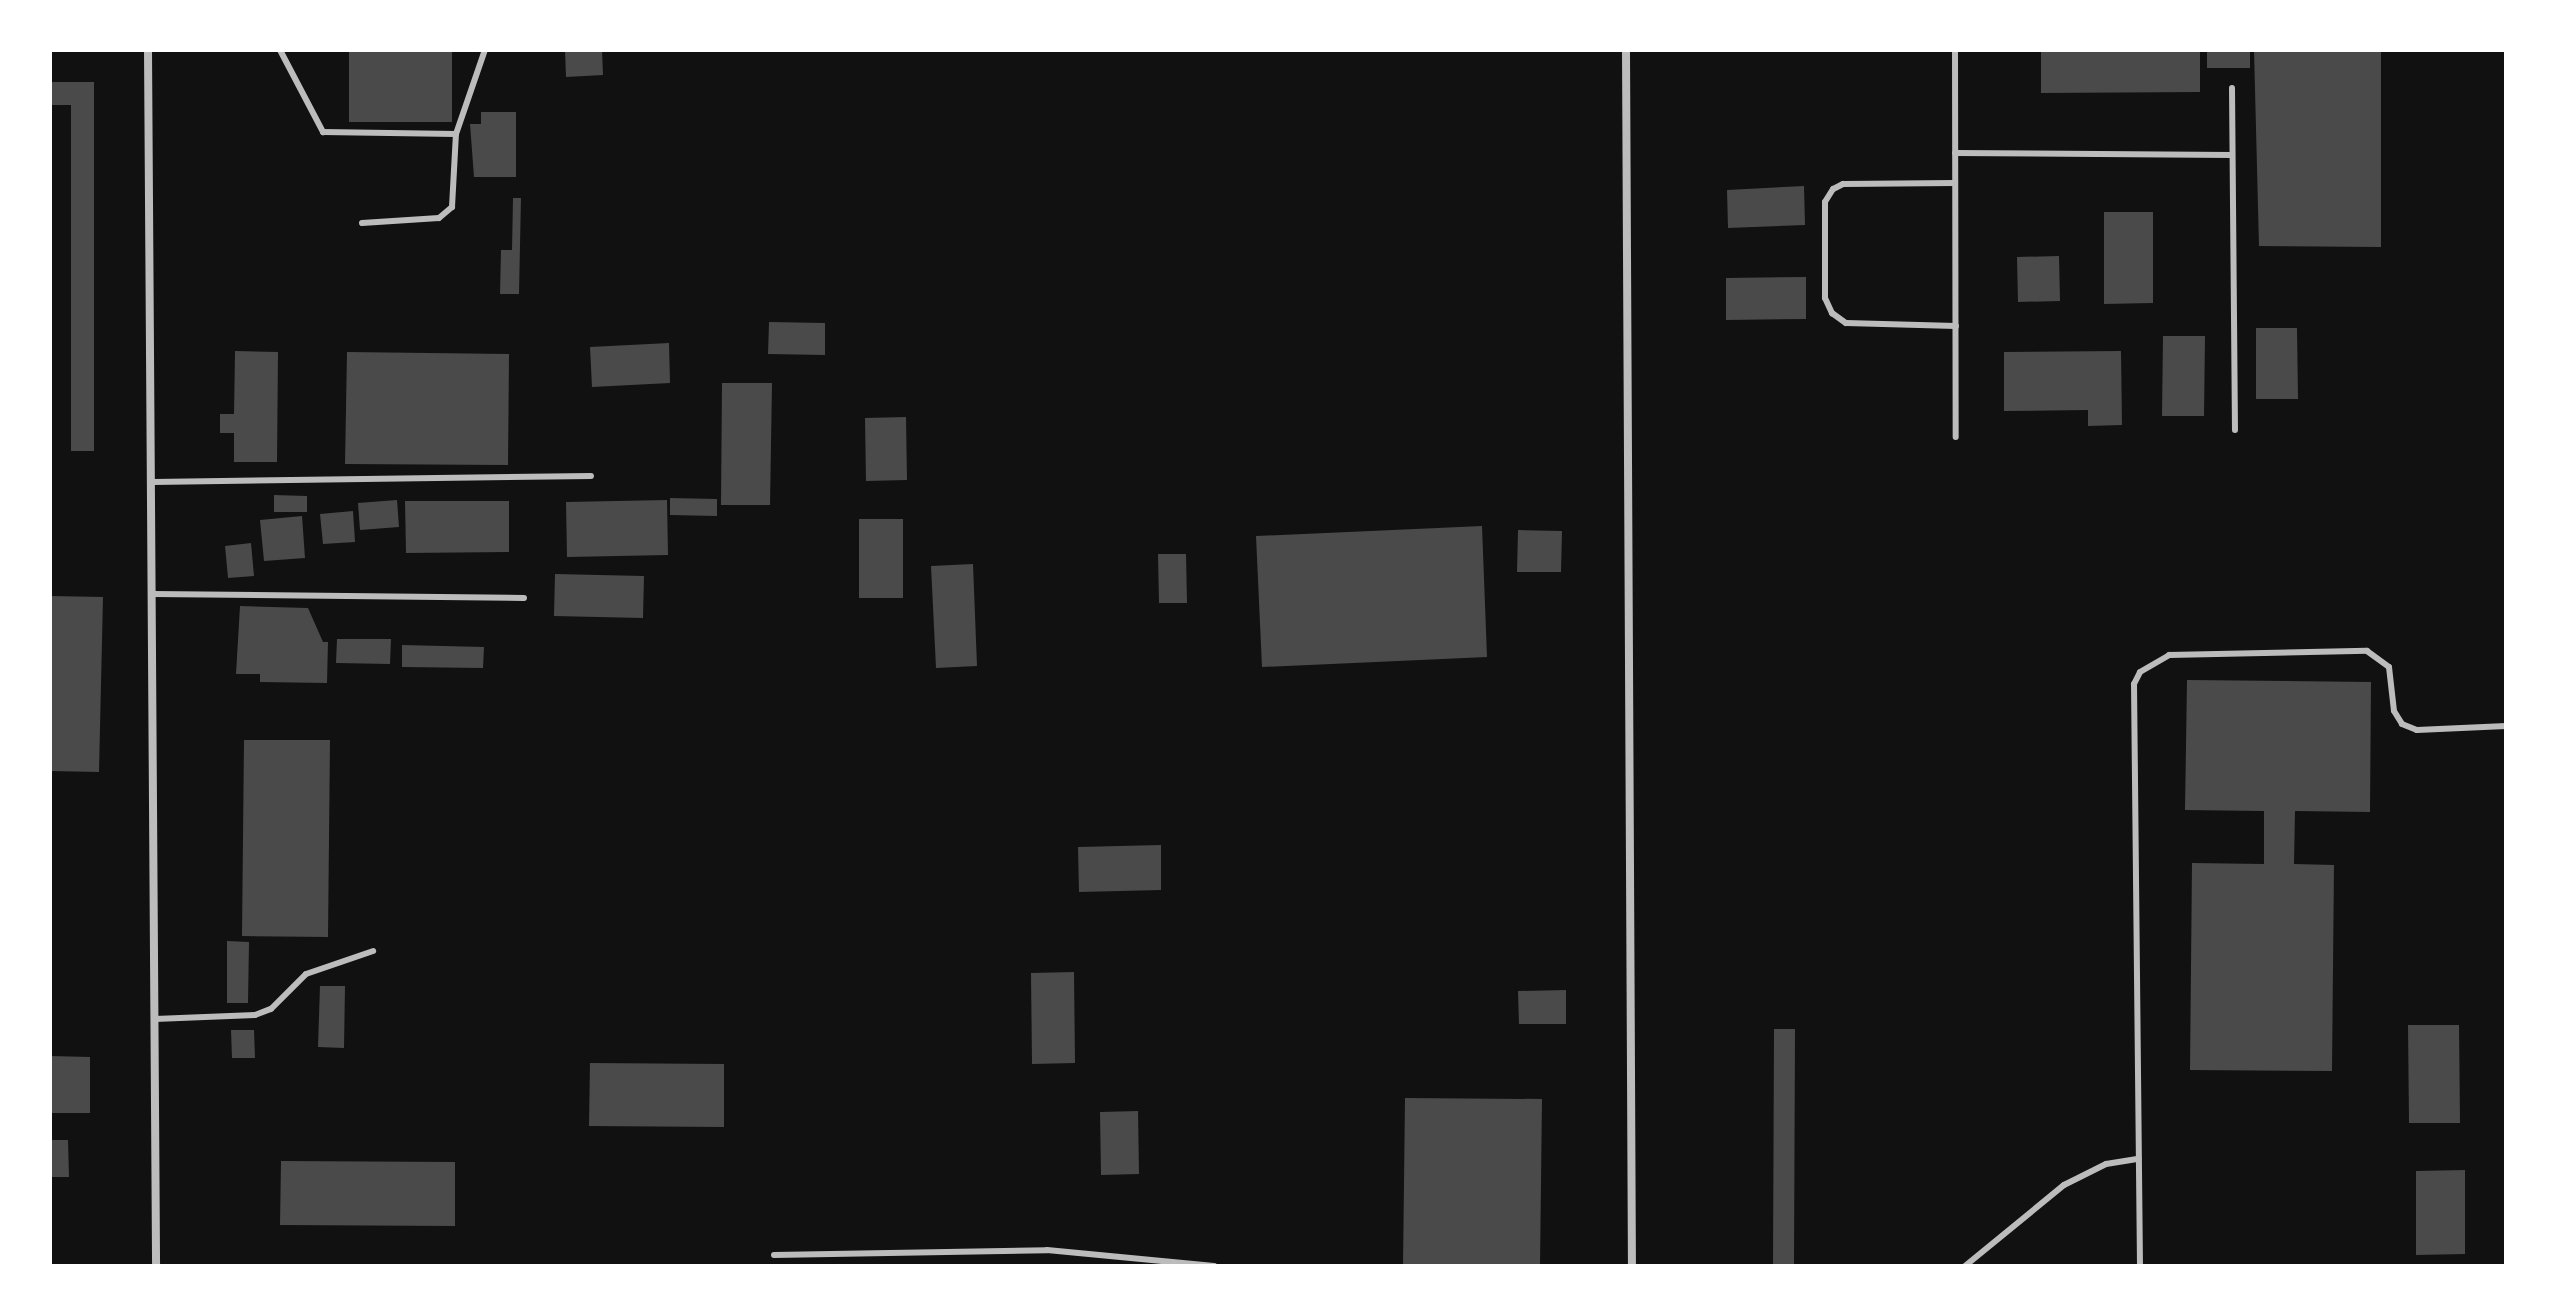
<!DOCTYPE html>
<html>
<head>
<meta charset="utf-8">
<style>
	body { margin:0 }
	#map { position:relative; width:2556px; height:1316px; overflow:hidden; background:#111; font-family:"Exo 2",sans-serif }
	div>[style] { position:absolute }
	.building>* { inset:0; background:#4a4a4a }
	.service>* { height:6px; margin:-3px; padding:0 3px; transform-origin:3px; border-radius:3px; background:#bcbcbc }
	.minor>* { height:8px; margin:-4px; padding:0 4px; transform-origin:4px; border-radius:4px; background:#bcbcbc }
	span { translate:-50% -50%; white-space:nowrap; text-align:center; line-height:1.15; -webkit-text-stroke:6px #fff; paint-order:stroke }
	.frame { position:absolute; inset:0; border:52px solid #fff; pointer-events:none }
</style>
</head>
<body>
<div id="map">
	<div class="building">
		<i style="clip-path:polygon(349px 50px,452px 50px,452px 122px,349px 122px)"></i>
		<i style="clip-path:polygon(565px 50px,602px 50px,603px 75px,566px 77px)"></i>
		<i style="clip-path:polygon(2041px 50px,2200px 50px,2200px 92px,2041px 93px)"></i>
		<i style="clip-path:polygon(2207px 50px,2250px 50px,2250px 68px,2207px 68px)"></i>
		<i style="clip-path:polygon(2254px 50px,2381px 50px,2381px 247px,2259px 246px)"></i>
		<i style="clip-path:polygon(50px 82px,94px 82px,94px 451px,71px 451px,71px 105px,50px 105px)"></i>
		<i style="clip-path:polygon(481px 112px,516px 112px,516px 177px,474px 177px,470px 124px,481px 124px)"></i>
		<i style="clip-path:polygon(1804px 186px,1805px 225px,1728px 228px,1727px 190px)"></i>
		<i style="clip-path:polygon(513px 198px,521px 198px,519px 294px,500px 294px,501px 250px,512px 250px)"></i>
		<i style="clip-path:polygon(2104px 212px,2153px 212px,2153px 303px,2104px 304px)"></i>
		<i style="clip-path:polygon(2059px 256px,2060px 301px,2018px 302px,2017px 257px)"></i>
		<i style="clip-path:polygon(1806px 277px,1806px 319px,1726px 320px,1726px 278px)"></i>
		<i style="clip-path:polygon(769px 322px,825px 323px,825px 355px,768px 354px)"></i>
		<i style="clip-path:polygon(2256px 328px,2297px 328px,2298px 399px,2256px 399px)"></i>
		<i style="clip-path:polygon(2163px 336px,2205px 336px,2204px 416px,2162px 416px)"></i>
		<i style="clip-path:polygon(669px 343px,670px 383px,592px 387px,590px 347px)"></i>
		<i style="clip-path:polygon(235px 351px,278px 352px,277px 462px,234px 462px,234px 433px,220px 433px,220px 414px,234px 414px)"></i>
		<i style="clip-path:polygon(2121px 351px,2122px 425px,2088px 426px,2088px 410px,2004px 411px,2004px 352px)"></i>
		<i style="clip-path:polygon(347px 352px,509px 354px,508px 465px,345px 464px)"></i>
		<i style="clip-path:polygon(722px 383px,772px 383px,770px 505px,721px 505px)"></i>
		<i style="clip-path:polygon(906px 417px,907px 480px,866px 481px,865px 418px)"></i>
		<i style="clip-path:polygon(274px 495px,307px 496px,307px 512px,274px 512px)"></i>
		<i style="clip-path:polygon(670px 498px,717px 499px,717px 516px,670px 515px)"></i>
		<i style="clip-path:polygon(397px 500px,399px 527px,360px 530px,358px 503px)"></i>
		<i style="clip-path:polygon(667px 500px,668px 555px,567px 557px,566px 502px)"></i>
		<i style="clip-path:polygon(405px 501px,509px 501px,509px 552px,406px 553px)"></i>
		<i style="clip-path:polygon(353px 511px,355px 542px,323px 544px,320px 514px)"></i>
		<i style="clip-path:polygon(302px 516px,305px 558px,264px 561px,260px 520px)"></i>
		<i style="clip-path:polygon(859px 519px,903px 519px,903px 598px,859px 598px)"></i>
		<i style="clip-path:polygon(1482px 526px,1487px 657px,1262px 667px,1256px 536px)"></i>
		<i style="clip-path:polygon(1518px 530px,1562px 531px,1561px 572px,1517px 572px)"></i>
		<i style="clip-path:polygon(251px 543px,254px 576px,228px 578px,225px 546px)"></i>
		<i style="clip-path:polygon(1158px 554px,1186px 554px,1187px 603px,1159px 603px)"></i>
		<i style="clip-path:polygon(973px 564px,977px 666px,936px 668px,931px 566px)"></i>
		<i style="clip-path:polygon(555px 574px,644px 576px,643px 618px,554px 616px)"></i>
		<i style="clip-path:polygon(50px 596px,103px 597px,99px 772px,50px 771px)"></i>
		<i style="clip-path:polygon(240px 606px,308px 608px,323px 642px,328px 642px,327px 683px,260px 682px,260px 674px,236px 674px)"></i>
		<i style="clip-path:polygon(337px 639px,391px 639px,390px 664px,336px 663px)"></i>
		<i style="clip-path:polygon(402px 645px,484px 647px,483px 668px,402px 667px)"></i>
		<i style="clip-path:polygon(2187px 680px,2371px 682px,2370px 812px,2295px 811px,2294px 864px,2334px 865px,2332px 1071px,2190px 1070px,2192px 863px,2264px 864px,2264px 811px,2185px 810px)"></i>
		<i style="clip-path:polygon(244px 740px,330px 740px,328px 937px,242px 936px)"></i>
		<i style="clip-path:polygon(1161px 845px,1161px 890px,1079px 892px,1078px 847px)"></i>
		<i style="clip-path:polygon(227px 941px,249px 942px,248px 1003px,227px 1003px)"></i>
		<i style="clip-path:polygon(1074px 972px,1075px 1063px,1032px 1064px,1031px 973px)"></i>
		<i style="clip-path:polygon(320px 986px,345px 986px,344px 1048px,318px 1047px)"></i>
		<i style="clip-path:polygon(1566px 990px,1566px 1024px,1519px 1024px,1518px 991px)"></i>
		<i style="clip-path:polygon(2408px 1025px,2459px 1025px,2460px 1123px,2409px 1123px)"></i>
		<i style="clip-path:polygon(1774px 1029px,1795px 1029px,1794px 1266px,1773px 1266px)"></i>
		<i style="clip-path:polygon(231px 1030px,254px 1030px,255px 1058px,232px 1058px)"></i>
		<i style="clip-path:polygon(50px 1056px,90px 1057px,90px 1113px,50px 1113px)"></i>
		<i style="clip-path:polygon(590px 1063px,724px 1064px,724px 1127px,589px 1126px)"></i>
		<i style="clip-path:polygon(1405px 1098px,1542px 1099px,1540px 1266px,1403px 1266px)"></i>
		<i style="clip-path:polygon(1138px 1111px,1139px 1174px,1101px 1175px,1100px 1112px)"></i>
		<i style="clip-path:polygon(50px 1140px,68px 1140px,69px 1177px,50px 1177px)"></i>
		<i style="clip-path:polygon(281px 1161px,455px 1162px,455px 1226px,280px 1225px)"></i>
		<i style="clip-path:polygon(2465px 1170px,2465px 1254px,2416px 1255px,2416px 1171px)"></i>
	</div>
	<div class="service">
		<i style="left:280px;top:50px;width:93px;rotate:62.3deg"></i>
		<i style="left:323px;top:132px;width:133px;rotate:0.9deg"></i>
		<i style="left:1955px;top:50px;width:387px;rotate:89.9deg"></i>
		<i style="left:2232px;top:88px;width:342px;rotate:89.5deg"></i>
		<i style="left:1955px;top:153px;width:277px;rotate:0.4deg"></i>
		<i style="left:1955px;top:183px;width:112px;rotate:179.5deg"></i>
		<i style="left:1843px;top:184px;width:11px;rotate:153deg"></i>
		<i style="left:1833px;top:189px;width:15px;rotate:122deg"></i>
		<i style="left:1825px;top:202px;width:96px;rotate:90deg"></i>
		<i style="left:1825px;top:298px;width:17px;rotate:65deg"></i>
		<i style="left:1832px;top:313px;width:17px;rotate:36deg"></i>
		<i style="left:1846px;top:323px;width:110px;rotate:1.6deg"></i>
		<i style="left:362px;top:223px;width:77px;rotate:-3.7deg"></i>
		<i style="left:439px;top:218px;width:17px;rotate:-40deg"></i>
		<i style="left:452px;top:207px;width:73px;rotate:-86.9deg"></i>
		<i style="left:456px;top:134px;width:89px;rotate:-71deg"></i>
		<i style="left:153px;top:482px;width:438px;rotate:-0.8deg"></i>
		<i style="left:153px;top:594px;width:371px;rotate:0.6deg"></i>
		<i style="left:155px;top:1019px;width:100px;rotate:-2.3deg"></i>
		<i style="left:255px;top:1015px;width:17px;rotate:-21deg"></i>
		<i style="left:271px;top:1009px;width:49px;rotate:-45deg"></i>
		<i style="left:306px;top:974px;width:71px;rotate:-18.9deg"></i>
		<i style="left:774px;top:1255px;width:273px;rotate:-1deg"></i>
		<i style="left:1047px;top:1250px;width:168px;rotate:5.5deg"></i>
		<i style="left:1965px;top:1266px;width:128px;rotate:-39.3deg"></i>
		<i style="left:2064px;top:1185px;width:47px;rotate:-26.6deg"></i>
		<i style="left:2106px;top:1164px;width:33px;rotate:-9deg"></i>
		<i style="left:2140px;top:1266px;width:582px;rotate:-90.59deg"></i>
		<i style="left:2134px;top:684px;width:13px;rotate:-63deg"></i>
		<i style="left:2140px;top:672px;width:34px;rotate:-30deg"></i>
		<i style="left:2169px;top:655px;width:198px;rotate:-1.2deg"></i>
		<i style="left:2367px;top:651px;width:27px;rotate:36deg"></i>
		<i style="left:2389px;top:667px;width:44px;rotate:83.5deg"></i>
		<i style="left:2394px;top:711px;width:15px;rotate:58deg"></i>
		<i style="left:2402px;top:724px;width:16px;rotate:22deg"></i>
		<i style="left:2417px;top:730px;width:89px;rotate:-2.6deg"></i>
	</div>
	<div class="minor">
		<i style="left:148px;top:50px;width:1216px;rotate:89.62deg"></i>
		<i style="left:1626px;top:50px;width:1216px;rotate:89.72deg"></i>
	</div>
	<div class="frame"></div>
</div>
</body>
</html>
